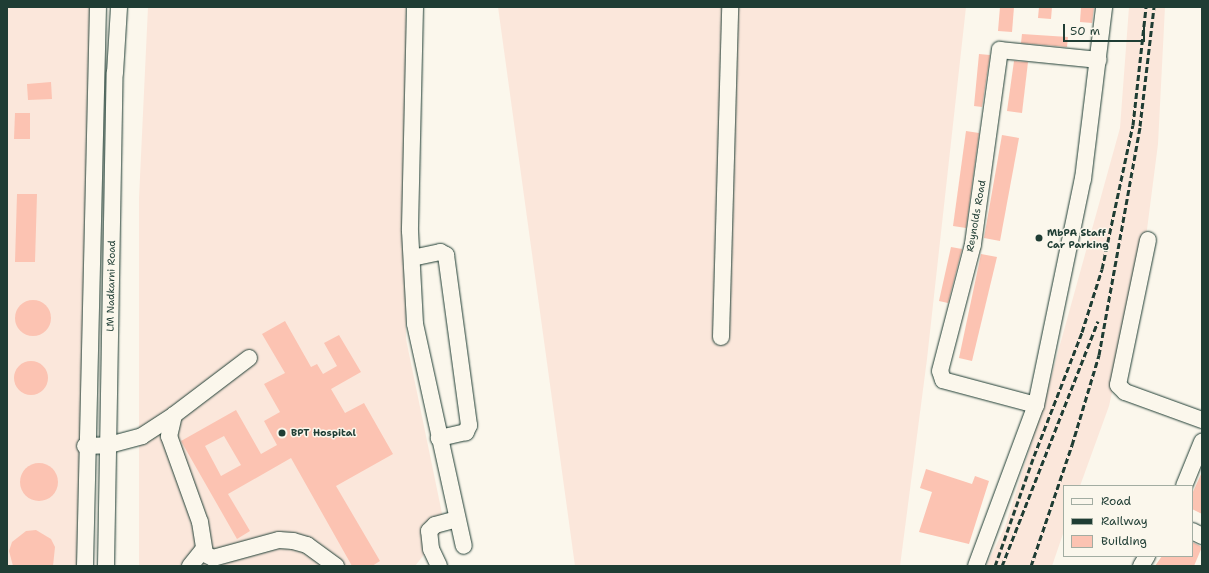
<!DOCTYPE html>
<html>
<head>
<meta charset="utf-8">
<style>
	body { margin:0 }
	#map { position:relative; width:1209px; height:573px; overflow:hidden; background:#fbf7ec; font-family:"Shantell Sans",sans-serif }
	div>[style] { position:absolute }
	.built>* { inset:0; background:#fbe7db }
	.building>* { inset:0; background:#fcc3b2 }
	.round { border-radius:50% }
	.roads { filter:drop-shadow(0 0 1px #1f3d34) drop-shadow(0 0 1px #1f3d34) }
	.minor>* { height:16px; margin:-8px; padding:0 8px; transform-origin:8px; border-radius:8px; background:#fbf7ec }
	.rail>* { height:3px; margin-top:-1.5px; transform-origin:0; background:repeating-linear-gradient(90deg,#1f3d34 0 6px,transparent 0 9px) }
	.dots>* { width:11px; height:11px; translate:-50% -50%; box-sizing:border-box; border:2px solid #fbf7ec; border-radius:50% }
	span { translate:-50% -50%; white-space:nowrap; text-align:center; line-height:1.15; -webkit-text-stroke:3px #fbf7ec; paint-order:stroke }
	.street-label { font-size:10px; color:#1f3d34 }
	.poi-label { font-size:10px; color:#1f3d34; font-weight:700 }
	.left { translate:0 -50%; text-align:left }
	.frame { position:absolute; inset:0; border:8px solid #1f3d34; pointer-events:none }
	.legend { position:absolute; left:1063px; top:485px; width:130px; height:72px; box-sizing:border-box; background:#fbf7ec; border:1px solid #a3ada2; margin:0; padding:5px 7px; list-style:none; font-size:12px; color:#1f3d34 }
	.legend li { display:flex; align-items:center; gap:8px; height:20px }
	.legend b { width:20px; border:1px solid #a3ada2 }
	.scale { position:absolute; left:1063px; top:24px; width:82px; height:18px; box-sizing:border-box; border:2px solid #1f3d34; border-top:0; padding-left:5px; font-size:12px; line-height:14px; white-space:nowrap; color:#1f3d34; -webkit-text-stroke:3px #fbf7ec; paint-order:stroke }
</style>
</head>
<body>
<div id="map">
	<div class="built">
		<i style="clip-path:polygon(7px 7px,93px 7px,84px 566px,7px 566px)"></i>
		<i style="clip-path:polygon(148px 7px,406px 7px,406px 339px,445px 528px,415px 566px,139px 566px,139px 198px)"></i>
		<i style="clip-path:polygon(498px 7px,966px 7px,927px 359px,900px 566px,575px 566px)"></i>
		<i style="clip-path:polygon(1129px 7px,1165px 7px,1158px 144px,1145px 245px,1109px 406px,1080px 486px,1064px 486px,1064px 531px,1052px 566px,986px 566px,1005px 527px,1045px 399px,1120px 128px)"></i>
	</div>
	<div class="building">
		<i style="clip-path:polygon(1000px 7px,1014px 7px,1012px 32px,998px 31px)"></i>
		<i style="clip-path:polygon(1039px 7px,1052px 7px,1051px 19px,1038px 18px)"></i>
		<i style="clip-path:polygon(1081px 7px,1094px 7px,1092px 23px,1080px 22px)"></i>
		<i style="clip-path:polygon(1022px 34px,1068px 37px,1067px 47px,1021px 43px)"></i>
		<i style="clip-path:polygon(979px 54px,990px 55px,982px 107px,974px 106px)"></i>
		<i style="clip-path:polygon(1014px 61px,1028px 62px,1022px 113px,1007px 111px)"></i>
		<i style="clip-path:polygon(51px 82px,52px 99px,28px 100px,27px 84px)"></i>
		<i style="clip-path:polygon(15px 113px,30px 113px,30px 139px,14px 139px)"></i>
		<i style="clip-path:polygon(966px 131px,979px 133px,966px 228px,953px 226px)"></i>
		<i style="clip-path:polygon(1002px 135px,1019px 138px,1000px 241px,984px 238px)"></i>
		<i style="clip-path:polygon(17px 194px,37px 194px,35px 262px,15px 262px)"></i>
		<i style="clip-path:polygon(951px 247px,962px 249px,948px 303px,939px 301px)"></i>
		<i style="clip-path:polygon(981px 254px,997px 257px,972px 361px,959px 358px)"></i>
		<i class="round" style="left:15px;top:300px;width:36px;height:36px"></i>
		<i style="clip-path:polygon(evenodd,285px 321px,311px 367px,317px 364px,323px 374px,337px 366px,324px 343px,339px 335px,361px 372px,331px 389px,345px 413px,364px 403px,393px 454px,336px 486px,380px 561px,372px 566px,352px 566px,291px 458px,228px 494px,250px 531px,237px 539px,181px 441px,236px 410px,261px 454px,277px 445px,264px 421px,280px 412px,264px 384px,285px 373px,262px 334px,285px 321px,224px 436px,241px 465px,221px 476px,205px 446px,224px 436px)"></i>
		<i class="round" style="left:14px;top:361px;width:34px;height:34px"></i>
		<i class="round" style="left:20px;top:463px;width:38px;height:38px"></i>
		<i style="clip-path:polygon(926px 469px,972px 484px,975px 476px,989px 481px,969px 544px,919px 532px,932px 492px,920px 488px)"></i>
		<i style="clip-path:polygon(1202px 472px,1202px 514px,1192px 509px,1192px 494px)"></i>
		<i style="clip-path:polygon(36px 530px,51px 539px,55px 547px,53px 566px,13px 566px,9px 551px,12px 542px,26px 531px)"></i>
		<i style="clip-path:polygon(1192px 542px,1202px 547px,1194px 566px,1155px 566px,1162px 556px,1192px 556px)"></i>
	</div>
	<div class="roads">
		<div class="minor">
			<i style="left:415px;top:7px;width:224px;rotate:91.3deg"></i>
			<i style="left:410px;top:231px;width:93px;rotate:86.9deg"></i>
			<i style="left:415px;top:324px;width:227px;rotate:77.6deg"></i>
			<i style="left:1148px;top:240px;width:148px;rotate:101.7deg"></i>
			<i style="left:1118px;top:385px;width:10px;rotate:45deg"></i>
			<i style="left:1125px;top:392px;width:82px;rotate:20deg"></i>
			<i style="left:412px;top:258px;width:29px;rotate:-12deg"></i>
			<i style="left:440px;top:252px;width:7px;rotate:27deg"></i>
			<i style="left:446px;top:255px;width:172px;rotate:82.3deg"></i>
			<i style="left:469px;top:425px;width:8px;rotate:113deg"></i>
			<i style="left:466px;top:432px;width:28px;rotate:167deg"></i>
			<i style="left:721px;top:337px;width:330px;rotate:-88.4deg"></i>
			<i style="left:249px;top:358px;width:94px;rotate:142.8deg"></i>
			<i style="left:174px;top:415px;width:22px;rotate:103deg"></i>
			<i style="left:169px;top:436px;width:91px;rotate:70.2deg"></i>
			<i style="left:200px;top:522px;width:32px;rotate:81deg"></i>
			<i style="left:205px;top:554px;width:9px;rotate:27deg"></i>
			<i style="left:213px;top:558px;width:68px;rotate:-15.3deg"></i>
			<i style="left:279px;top:540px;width:14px;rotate:4deg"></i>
			<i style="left:293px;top:541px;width:15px;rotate:16deg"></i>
			<i style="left:307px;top:545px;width:36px;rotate:36deg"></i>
			<i style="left:1036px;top:405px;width:96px;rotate:-165deg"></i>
			<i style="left:943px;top:380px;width:9px;rotate:-108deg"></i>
			<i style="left:940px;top:371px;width:131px;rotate:-75.4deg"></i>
			<i style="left:973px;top:244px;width:196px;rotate:-82.1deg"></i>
			<i style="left:1000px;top:50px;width:99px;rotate:5.8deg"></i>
			<i style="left:85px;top:446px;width:24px;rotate:-2deg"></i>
			<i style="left:109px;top:445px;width:34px;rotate:-15deg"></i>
			<i style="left:142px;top:436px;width:38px;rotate:-33deg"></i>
			<i style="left:1184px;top:486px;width:48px;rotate:-67.8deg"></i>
			<i style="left:1192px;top:531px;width:11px;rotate:27deg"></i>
			<i style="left:85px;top:566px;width:559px;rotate:-88.67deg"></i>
			<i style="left:106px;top:566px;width:493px;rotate:-89deg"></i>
			<i style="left:115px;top:73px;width:66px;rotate:-86.5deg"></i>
			<i style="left:190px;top:566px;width:22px;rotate:-51deg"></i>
			<i style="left:439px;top:566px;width:19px;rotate:-115deg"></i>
			<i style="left:431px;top:549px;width:18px;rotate:-96deg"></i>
			<i style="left:429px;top:531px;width:8px;rotate:-45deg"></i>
			<i style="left:435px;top:525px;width:23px;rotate:-15deg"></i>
			<i style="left:976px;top:566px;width:172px;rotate:-69.6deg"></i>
			<i style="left:1036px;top:405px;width:231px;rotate:-78.3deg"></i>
			<i style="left:1083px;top:179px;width:173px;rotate:-83deg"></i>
			<i style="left:1141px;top:566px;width:12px;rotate:-59deg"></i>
		</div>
	</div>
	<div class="rail">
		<i style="left:995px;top:566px;width:117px;rotate:-70.5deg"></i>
		<i style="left:1034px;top:456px;width:133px;rotate:-68.8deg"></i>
		<i style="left:1082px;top:332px;width:66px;rotate:-72.4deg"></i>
		<i style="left:1102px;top:269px;width:147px;rotate:-77.9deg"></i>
		<i style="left:1133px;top:125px;width:119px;rotate:-83.7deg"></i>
		<i style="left:1002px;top:566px;width:263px;rotate:-68.6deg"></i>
		<i style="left:1031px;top:566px;width:128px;rotate:-71.3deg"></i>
		<i style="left:1072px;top:445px;width:94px;rotate:-73.3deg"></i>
		<i style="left:1099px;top:355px;width:233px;rotate:-79.8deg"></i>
		<i style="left:1140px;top:126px;width:120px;rotate:-83.3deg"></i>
	</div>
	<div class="dots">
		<i style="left:1039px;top:238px;background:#1f3d34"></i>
		<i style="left:282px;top:433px;background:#1f3d34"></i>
	</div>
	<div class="street-label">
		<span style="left:976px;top:216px;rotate:-80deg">Reynolds Road</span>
		<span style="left:111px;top:286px;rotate:-89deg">LM Nadkarni Road</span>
	</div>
	<div class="poi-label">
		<span class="left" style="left:1047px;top:238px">MbPA Staff<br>Car Parking</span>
		<span class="left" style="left:291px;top:433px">BPT Hospital</span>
	</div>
	<div class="frame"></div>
	<ul class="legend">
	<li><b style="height:5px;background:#fbf7ec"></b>Road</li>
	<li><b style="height:5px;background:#1f3d34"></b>Railway</li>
	<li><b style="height:11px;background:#fcc3b2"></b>Building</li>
	</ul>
	<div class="scale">50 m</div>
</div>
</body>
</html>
